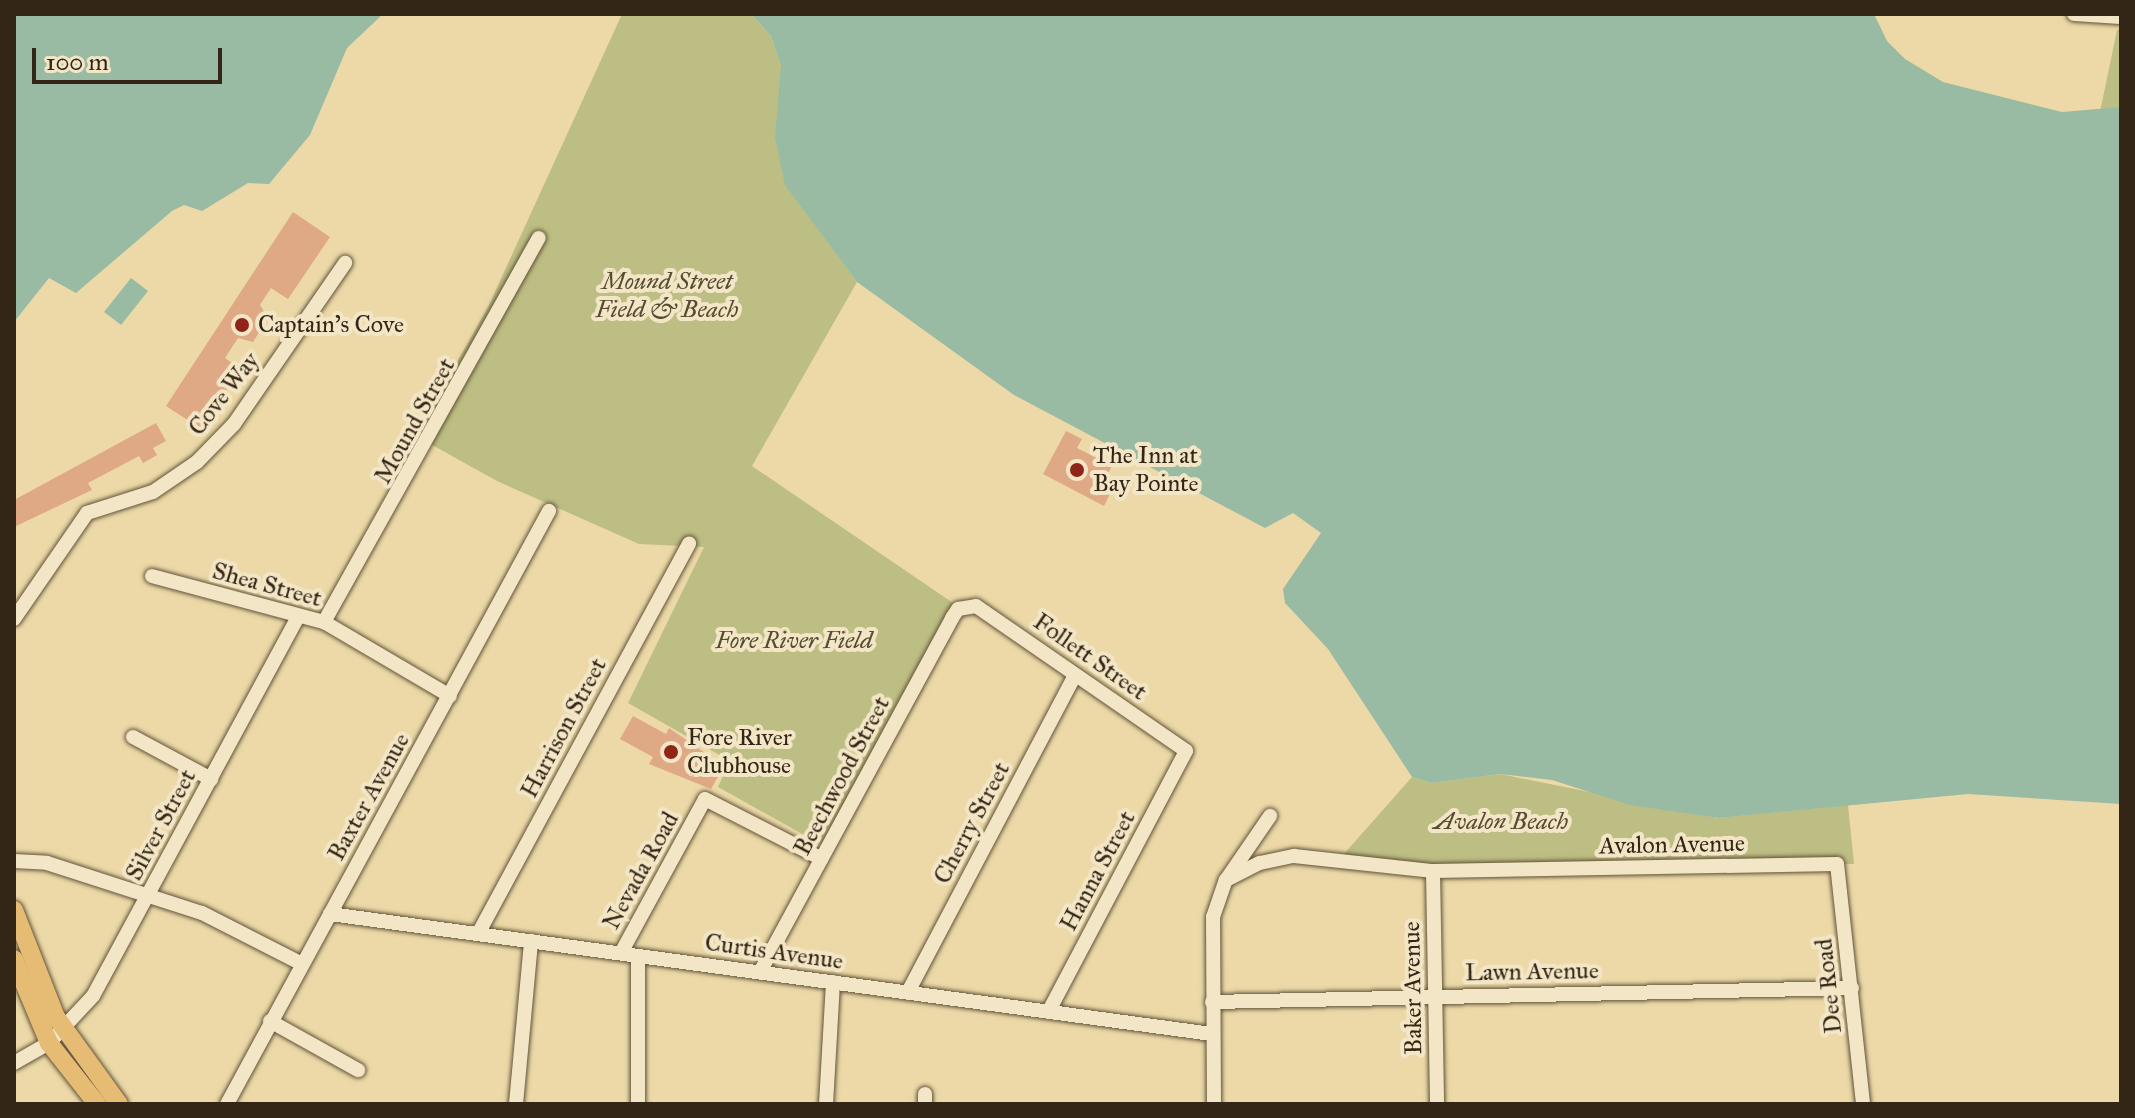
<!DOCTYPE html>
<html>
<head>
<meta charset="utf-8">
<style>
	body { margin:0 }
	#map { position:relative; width:2135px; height:1118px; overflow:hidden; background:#ecd9a7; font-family:"IM FELL Great Primer",serif }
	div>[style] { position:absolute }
	.green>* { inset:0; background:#bdbe83 }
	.water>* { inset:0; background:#99bba3 }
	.building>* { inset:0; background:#e0a985 }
	.roads { filter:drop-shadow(0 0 2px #62533a) drop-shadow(0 0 2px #62533a) }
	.minor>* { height:14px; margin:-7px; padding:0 7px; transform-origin:7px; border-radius:7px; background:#f3e6c6 }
	.major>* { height:18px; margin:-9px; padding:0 9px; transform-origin:9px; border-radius:9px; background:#e6bc74 }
	.dots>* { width:22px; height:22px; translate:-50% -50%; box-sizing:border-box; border:4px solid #f3e6c6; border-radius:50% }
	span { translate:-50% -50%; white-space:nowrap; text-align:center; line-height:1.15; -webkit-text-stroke:8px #f3e6c6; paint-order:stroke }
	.park-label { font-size:24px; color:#564c31; font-style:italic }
	.poi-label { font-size:24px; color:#342616 }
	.left { translate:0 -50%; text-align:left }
	.street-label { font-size:24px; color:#342616 }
	.frame { position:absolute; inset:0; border:16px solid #342616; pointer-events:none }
	.scale { position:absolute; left:32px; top:48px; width:190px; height:36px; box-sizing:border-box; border:4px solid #342616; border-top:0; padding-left:10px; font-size:24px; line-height:28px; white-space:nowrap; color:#342616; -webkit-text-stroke:6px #f3e6c6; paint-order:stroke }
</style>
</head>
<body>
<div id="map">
	<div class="green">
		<i style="clip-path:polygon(622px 14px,751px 14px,771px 36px,781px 66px,785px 184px,857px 282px,752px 466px,953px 603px,822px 845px,718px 787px,730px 761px,628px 703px,704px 547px,639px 544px,497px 481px,416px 436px,489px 305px)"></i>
		<i style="clip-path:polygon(2121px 29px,2121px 107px,2100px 112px,2117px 30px)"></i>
		<i style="clip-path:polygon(1500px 774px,1718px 818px,1848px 805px,1854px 864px,1433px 871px,1336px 863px,1412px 777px,1432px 783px)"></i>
	</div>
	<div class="water">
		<i style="clip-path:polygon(14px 14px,383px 14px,347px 48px,310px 135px,269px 184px,248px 183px,202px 211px,184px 205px,172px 211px,76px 293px,49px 278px,14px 322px)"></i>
		<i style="clip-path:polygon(751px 14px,1874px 14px,1887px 41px,1905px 59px,1943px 82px,2062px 112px,2121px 107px,2121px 804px,1968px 794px,1719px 818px,1630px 805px,1552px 780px,1500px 774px,1432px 783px,1412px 777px,1328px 649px,1285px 603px,1283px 589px,1321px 533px,1293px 513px,1265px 528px,1014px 395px,857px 282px,785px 185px,775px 137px,781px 66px,771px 36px)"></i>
		<i style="clip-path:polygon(131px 278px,148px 291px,121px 325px,104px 312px)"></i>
	</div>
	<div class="building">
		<i style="clip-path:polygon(293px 212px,330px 237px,288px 299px,271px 288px,260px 305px,268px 318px,253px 342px,238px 338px,225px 358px,241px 369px,201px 429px,166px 406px)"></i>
		<i style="clip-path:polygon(156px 423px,166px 441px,153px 448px,157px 455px,143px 463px,139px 456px,88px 483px,92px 490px,14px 527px,14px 500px)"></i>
		<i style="clip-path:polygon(1066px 431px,1082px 439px,1077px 448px,1112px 466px,1102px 485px,1112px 490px,1104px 506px,1043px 474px)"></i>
		<i style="clip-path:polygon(633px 716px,666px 734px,669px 728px,724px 766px,711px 789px,649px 764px,653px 757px,620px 739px)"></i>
	</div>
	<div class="roads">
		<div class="minor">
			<i style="left:2074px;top:14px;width:47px;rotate:3.7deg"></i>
			<i style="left:152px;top:576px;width:178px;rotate:15deg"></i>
			<i style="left:324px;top:622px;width:146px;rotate:30.4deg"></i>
			<i style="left:14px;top:619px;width:129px;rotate:-55.4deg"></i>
			<i style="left:87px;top:513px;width:69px;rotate:-17.7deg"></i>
			<i style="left:153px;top:492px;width:53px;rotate:-34.3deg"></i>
			<i style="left:197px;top:462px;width:53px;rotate:-45.8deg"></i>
			<i style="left:234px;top:424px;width:196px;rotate:-55.4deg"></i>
			<i style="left:324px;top:622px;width:440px;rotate:-60.8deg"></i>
			<i style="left:133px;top:737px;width:89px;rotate:28.3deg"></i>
			<i style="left:14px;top:861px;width:33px;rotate:3deg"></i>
			<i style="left:47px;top:863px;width:163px;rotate:17.9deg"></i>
			<i style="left:202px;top:913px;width:112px;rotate:27deg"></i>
			<i style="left:1433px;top:871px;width:233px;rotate:89deg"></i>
			<i style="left:1226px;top:880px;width:38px;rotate:-27deg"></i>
			<i style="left:1260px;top:863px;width:35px;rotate:-12deg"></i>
			<i style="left:1294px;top:856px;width:140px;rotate:6.2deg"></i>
			<i style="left:1433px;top:871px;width:404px;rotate:-1deg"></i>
			<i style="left:1837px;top:864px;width:241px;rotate:83.8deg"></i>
			<i style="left:330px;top:914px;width:890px;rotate:7.75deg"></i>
			<i style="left:478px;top:934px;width:444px;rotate:-61.6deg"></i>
			<i style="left:621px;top:953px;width:175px;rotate:-61.4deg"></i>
			<i style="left:705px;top:799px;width:131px;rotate:27.1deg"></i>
			<i style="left:760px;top:972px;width:403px;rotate:-61.5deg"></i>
			<i style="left:952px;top:618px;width:11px;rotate:-56deg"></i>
			<i style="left:958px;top:609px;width:18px;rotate:-9deg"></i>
			<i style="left:976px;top:606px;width:255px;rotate:34.6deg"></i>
			<i style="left:1186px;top:751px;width:294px;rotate:117.8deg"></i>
			<i style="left:908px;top:992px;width:358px;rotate:-62.2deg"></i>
			<i style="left:1212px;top:1002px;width:640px;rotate:-1.25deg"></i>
			<i style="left:270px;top:1021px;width:101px;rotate:29.1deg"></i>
			<i style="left:14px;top:1063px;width:40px;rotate:-29.7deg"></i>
			<i style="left:49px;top:1043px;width:64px;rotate:-46.9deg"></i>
			<i style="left:93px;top:996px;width:430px;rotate:-61.6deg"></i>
			<i style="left:227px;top:1104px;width:675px;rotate:-61.5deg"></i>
			<i style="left:516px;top:1104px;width:164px;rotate:-84.7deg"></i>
			<i style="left:638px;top:1104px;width:148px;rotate:-90deg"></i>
			<i style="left:826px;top:1104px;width:122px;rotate:-86.7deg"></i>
			<i style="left:925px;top:1104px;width:10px;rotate:-90deg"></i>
			<i style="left:1214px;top:1104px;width:187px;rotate:-90.3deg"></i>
			<i style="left:1213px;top:917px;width:39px;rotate:-71deg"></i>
			<i style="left:1226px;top:880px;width:78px;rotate:-55.5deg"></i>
		</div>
		<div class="major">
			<i style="left:14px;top:910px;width:115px;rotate:68.6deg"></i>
			<i style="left:56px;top:1017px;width:107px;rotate:54.1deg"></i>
			<i style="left:14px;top:959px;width:91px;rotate:67.4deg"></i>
			<i style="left:49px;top:1043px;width:78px;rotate:51.8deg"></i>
		</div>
	</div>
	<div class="dots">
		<i style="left:242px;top:325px;background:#8f2418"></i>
		<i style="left:1077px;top:470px;background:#8f2418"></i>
		<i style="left:671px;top:752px;background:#8f2418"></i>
	</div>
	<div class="park-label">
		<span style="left:667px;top:296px">Mound Street<br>Field &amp; Beach</span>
		<span style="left:794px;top:641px">Fore River Field</span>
		<span style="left:1501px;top:822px">Avalon Beach</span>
	</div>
	<div class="poi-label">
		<span class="left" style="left:258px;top:325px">Captain's Cove</span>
		<span class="left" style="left:1093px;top:470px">The Inn at<br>Bay Pointe</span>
		<span class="left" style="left:687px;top:752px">Fore River<br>Clubhouse</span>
	</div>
	<div class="street-label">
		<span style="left:224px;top:394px;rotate:-52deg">Cove Way</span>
		<span style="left:415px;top:421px;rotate:-61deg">Mound Street</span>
		<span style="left:267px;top:585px;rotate:15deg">Shea Street</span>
		<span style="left:1090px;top:657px;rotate:35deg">Follett Street</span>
		<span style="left:564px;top:728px;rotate:-62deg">Harrison Street</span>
		<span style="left:842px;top:776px;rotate:-62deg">Beechwood Street</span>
		<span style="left:369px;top:797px;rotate:-61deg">Baxter Avenue</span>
		<span style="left:972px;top:823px;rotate:-62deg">Cherry Street</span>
		<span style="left:161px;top:825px;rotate:-62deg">Silver Street</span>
		<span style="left:1672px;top:845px;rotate:-1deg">Avalon Avenue</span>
		<span style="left:641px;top:871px;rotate:-61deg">Nevada Road</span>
		<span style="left:1098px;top:871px;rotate:-62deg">Hanna Street</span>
		<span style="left:774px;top:952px;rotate:8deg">Curtis Avenue</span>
		<span style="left:1532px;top:972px;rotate:-1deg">Lawn Avenue</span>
		<span style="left:1829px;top:986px;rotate:-96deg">Dee Road</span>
		<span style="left:1413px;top:988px;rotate:-91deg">Baker Avenue</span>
	</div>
	<div class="frame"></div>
	<div class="scale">100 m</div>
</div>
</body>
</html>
